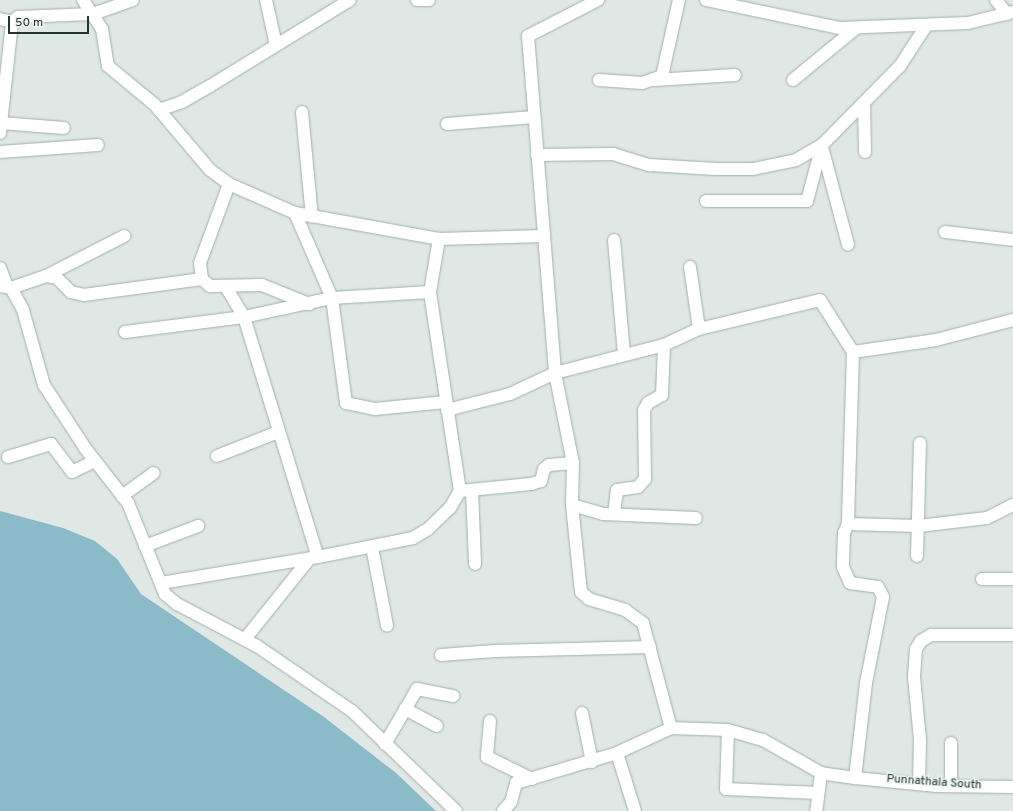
<!DOCTYPE html>
<html>
<head>
<meta charset="utf-8">
<style>
	body { margin:0 }
	#map { position:relative; width:1013px; height:811px; overflow:hidden; background:#dfe8e5; font-family:Overpass,sans-serif }
	div>[style] { position:absolute }
	.water>* { inset:0; background:#8bbac9 }
	.roads { filter:drop-shadow(0 0 1px #a2afac) drop-shadow(0 0 1px #a2afac) }
	.minor>* { height:12px; margin:-6px; padding:0 6px; transform-origin:6px; border-radius:6px; background:#fff }
	.tertiary>* { height:12px; margin:-6px; padding:0 6px; transform-origin:6px; border-radius:6px; background:#fff }
	span { translate:-50% -50%; white-space:nowrap; text-align:center; line-height:1.15; -webkit-text-stroke:3px #eef5f3; paint-order:stroke }
	.street-label { font-size:12px; color:#213633 }
	.scale { position:absolute; left:8px; top:16px; width:81px; height:18px; box-sizing:border-box; border:2px solid #213633; border-top:0; padding-left:5px; font-size:12px; line-height:14px; white-space:nowrap; color:#213633; -webkit-text-stroke:3px #eef5f3; paint-order:stroke }
</style>
</head>
<body>
<div id="map">
	<div class="water">
		<i style="clip-path:polygon(0 511px,63px 528px,95px 541px,117px 559px,141px 594px,324px 717px,396px 773px,436px 811px,0 811px)"></i>
	</div>
	<div class="roads">
		<div class="minor">
			<i style="left:83px;top:0;width:35px;rotate:57deg"></i>
			<i style="left:102px;top:29px;width:37px;rotate:81deg"></i>
			<i style="left:108px;top:66px;width:61px;rotate:39.7deg"></i>
			<i style="left:155px;top:105px;width:85px;rotate:49.8deg"></i>
			<i style="left:210px;top:170px;width:24px;rotate:36deg"></i>
			<i style="left:229px;top:184px;width:72px;rotate:23.7deg"></i>
			<i style="left:295px;top:213px;width:93px;rotate:66.5deg"></i>
			<i style="left:332px;top:298px;width:106px;rotate:82.4deg"></i>
			<i style="left:346px;top:403px;width:30px;rotate:12deg"></i>
			<i style="left:375px;top:409px;width:71px;rotate:-5.6deg"></i>
			<i style="left:266px;top:0;width:46px;rotate:77.5deg"></i>
			<i style="left:417px;top:0;width:12px"></i>
			<i style="left:598px;top:0;width:79px;rotate:152.8deg"></i>
			<i style="left:528px;top:36px;width:338px;rotate:85.4deg"></i>
			<i style="left:555px;top:373px;width:92px;rotate:78.7deg"></i>
			<i style="left:573px;top:463px;width:42px;rotate:91.4deg"></i>
			<i style="left:572px;top:505px;width:87px;rotate:84.1deg"></i>
			<i style="left:581px;top:592px;width:11px;rotate:41deg"></i>
			<i style="left:589px;top:599px;width:38px;rotate:17deg"></i>
			<i style="left:625px;top:610px;width:22px;rotate:36deg"></i>
			<i style="left:643px;top:623px;width:109px;rotate:75.1deg"></i>
			<i style="left:996px;top:0;width:18px;rotate:52deg"></i>
			<i style="left:0;top:19px;width:12px;rotate:14deg"></i>
			<i style="left:599px;top:80px;width:43px;rotate:4deg"></i>
			<i style="left:642px;top:83px;width:21px;rotate:-19deg"></i>
			<i style="left:662px;top:76px;width:78px;rotate:-77.4deg"></i>
			<i style="left:655px;top:80px;width:80px;rotate:-3.6deg"></i>
			<i style="left:793px;top:80px;width:82px;rotate:-39.5deg"></i>
			<i style="left:864px;top:103px;width:49px;rotate:88.8deg"></i>
			<i style="left:159px;top:110px;width:24px;rotate:-19deg"></i>
			<i style="left:182px;top:102px;width:32px;rotate:-30deg"></i>
			<i style="left:210px;top:86px;width:164px;rotate:-31.6deg"></i>
			<i style="left:302px;top:112px;width:105px;rotate:84.6deg"></i>
			<i style="left:1px;top:123px;width:63px;rotate:4.5deg"></i>
			<i style="left:447px;top:124px;width:87px;rotate:-4.6deg"></i>
			<i style="left:0;top:133px;width:112px;rotate:-83.8deg"></i>
			<i style="left:12px;top:22px;width:8px;rotate:-40deg"></i>
			<i style="left:18px;top:17px;width:75px;rotate:-2.3deg"></i>
			<i style="left:93px;top:14px;width:42px;rotate:-19.3deg"></i>
			<i style="left:822px;top:147px;width:101px;rotate:75.1deg"></i>
			<i style="left:0;top:152px;width:98px;rotate:-4.1deg"></i>
			<i style="left:537px;top:155px;width:76px;rotate:-0.8deg"></i>
			<i style="left:613px;top:154px;width:39px;rotate:17deg"></i>
			<i style="left:650px;top:165px;width:65px;rotate:3.5deg"></i>
			<i style="left:715px;top:169px;width:38px"></i>
			<i style="left:753px;top:169px;width:44px;rotate:-11.8deg"></i>
			<i style="left:796px;top:160px;width:30px;rotate:-30deg"></i>
			<i style="left:822px;top:145px;width:111px;rotate:-45.4deg"></i>
			<i style="left:900px;top:66px;width:48px;rotate:-57deg"></i>
			<i style="left:706px;top:201px;width:101px"></i>
			<i style="left:807px;top:201px;width:58px;rotate:-75deg"></i>
			<i style="left:295px;top:213px;width:146px;rotate:10.2deg"></i>
			<i style="left:439px;top:239px;width:105px;rotate:-1.6deg"></i>
			<i style="left:945px;top:232px;width:68px;rotate:6.7deg"></i>
			<i style="left:614px;top:240px;width:115px;rotate:85deg"></i>
			<i style="left:690px;top:267px;width:63px;rotate:81.7deg"></i>
			<i style="left:0;top:268px;width:19px;rotate:69deg"></i>
			<i style="left:46px;top:276px;width:88px;rotate:-27.1deg"></i>
			<i style="left:202px;top:279px;width:16px;rotate:-97deg"></i>
			<i style="left:200px;top:263px;width:84px;rotate:-69.8deg"></i>
			<i style="left:0;top:286px;width:11px;rotate:10deg"></i>
			<i style="left:11px;top:288px;width:25px;rotate:61deg"></i>
			<i style="left:23px;top:310px;width:78px;rotate:74.4deg"></i>
			<i style="left:44px;top:385px;width:75px;rotate:56.9deg"></i>
			<i style="left:85px;top:448px;width:70px;rotate:52deg"></i>
			<i style="left:128px;top:503px;width:98px;rotate:67.9deg"></i>
			<i style="left:165px;top:594px;width:16px;rotate:40deg"></i>
			<i style="left:177px;top:604px;width:90px;rotate:27.7deg"></i>
			<i style="left:257px;top:646px;width:115px;rotate:34.4deg"></i>
			<i style="left:352px;top:711px;width:144px;rotate:43.9deg"></i>
			<i style="left:226px;top:287px;width:35px;rotate:59deg"></i>
			<i style="left:244px;top:317px;width:251px;rotate:72.9deg"></i>
			<i style="left:11px;top:288px;width:37px;rotate:-19deg"></i>
			<i style="left:46px;top:276px;width:11px;rotate:10deg"></i>
			<i style="left:57px;top:278px;width:20px;rotate:45deg"></i>
			<i style="left:71px;top:292px;width:13px;rotate:13deg"></i>
			<i style="left:84px;top:295px;width:119px;rotate:-7.7deg"></i>
			<i style="left:202px;top:279px;width:11px;rotate:41deg"></i>
			<i style="left:210px;top:286px;width:52px;rotate:-1.1deg"></i>
			<i style="left:262px;top:285px;width:51px;rotate:22deg"></i>
			<i style="left:125px;top:332px;width:120px;rotate:-7.2deg"></i>
			<i style="left:244px;top:317px;width:90px;rotate:-12.2deg"></i>
			<i style="left:332px;top:298px;width:98px;rotate:-3.5deg"></i>
			<i style="left:853px;top:352px;width:84px;rotate:-8.2deg"></i>
			<i style="left:936px;top:340px;width:80px;rotate:-14.6deg"></i>
			<i style="left:447px;top:410px;width:65px;rotate:-14.3deg"></i>
			<i style="left:510px;top:394px;width:50px;rotate:-25deg"></i>
			<i style="left:555px;top:373px;width:113px;rotate:-14.4deg"></i>
			<i style="left:664px;top:345px;width:38px;rotate:-25deg"></i>
			<i style="left:699px;top:329px;width:124px;rotate:-13.5deg"></i>
			<i style="left:820px;top:300px;width:62px;rotate:57.6deg"></i>
			<i style="left:853px;top:352px;width:172px;rotate:91.7deg"></i>
			<i style="left:848px;top:524px;width:10px;rotate:114deg"></i>
			<i style="left:844px;top:533px;width:34px;rotate:92deg"></i>
			<i style="left:843px;top:567px;width:17px;rotate:66deg"></i>
			<i style="left:850px;top:583px;width:28px;rotate:8deg"></i>
			<i style="left:878px;top:587px;width:11px;rotate:63deg"></i>
			<i style="left:883px;top:597px;width:88px;rotate:101.2deg"></i>
			<i style="left:866px;top:683px;width:96px;rotate:96.6deg"></i>
			<i style="left:855px;top:778px;width:34px;rotate:-172deg"></i>
			<i style="left:821px;top:773px;width:38px;rotate:97deg"></i>
			<i style="left:217px;top:456px;width:66px;rotate:-21.5deg"></i>
			<i style="left:8px;top:457px;width:45px;rotate:-16.8deg"></i>
			<i style="left:51px;top:444px;width:35px;rotate:53deg"></i>
			<i style="left:72px;top:472px;width:25px;rotate:-26deg"></i>
			<i style="left:460px;top:491px;width:71px;rotate:-5.6deg"></i>
			<i style="left:531px;top:484px;width:10px;rotate:-17deg"></i>
			<i style="left:541px;top:481px;width:12px;rotate:-76deg"></i>
			<i style="left:544px;top:469px;width:6px;rotate:-39deg"></i>
			<i style="left:549px;top:465px;width:24px;rotate:-5deg"></i>
			<i style="left:472px;top:491px;width:73px;rotate:87.6deg"></i>
			<i style="left:122px;top:496px;width:39px;rotate:-36deg"></i>
			<i style="left:572px;top:505px;width:32px;rotate:16deg"></i>
			<i style="left:603px;top:514px;width:93px;rotate:2.5deg"></i>
			<i style="left:614px;top:514px;width:24px;rotate:-83deg"></i>
			<i style="left:617px;top:490px;width:21px;rotate:-8deg"></i>
			<i style="left:638px;top:487px;width:11px;rotate:-49deg"></i>
			<i style="left:645px;top:479px;width:69px;rotate:-90.8deg"></i>
			<i style="left:644px;top:410px;width:8px;rotate:-60deg"></i>
			<i style="left:648px;top:403px;width:16px;rotate:-30deg"></i>
			<i style="left:662px;top:395px;width:50px;rotate:-87.7deg"></i>
			<i style="left:848px;top:524px;width:71px;rotate:1.6deg"></i>
			<i style="left:919px;top:526px;width:68px;rotate:-6.7deg"></i>
			<i style="left:987px;top:518px;width:29px;rotate:-27deg"></i>
			<i style="left:145px;top:546px;width:57px;rotate:-20.7deg"></i>
			<i style="left:372px;top:547px;width:80px;rotate:79.2deg"></i>
			<i style="left:917px;top:556px;width:113px;rotate:-88.5deg"></i>
			<i style="left:982px;top:579px;width:31px"></i>
			<i style="left:161px;top:583px;width:159px;rotate:-9.4deg"></i>
			<i style="left:318px;top:557px;width:97px;rotate:-11.3deg"></i>
			<i style="left:413px;top:538px;width:17px;rotate:-31deg"></i>
			<i style="left:428px;top:529px;width:30px;rotate:-44deg"></i>
			<i style="left:450px;top:508px;width:20px;rotate:-60deg"></i>
			<i style="left:460px;top:491px;width:201px;rotate:-98.6deg"></i>
			<i style="left:430px;top:292px;width:54px;rotate:-80.4deg"></i>
			<i style="left:245px;top:639px;width:102px;rotate:-51.3deg"></i>
			<i style="left:441px;top:655px;width:54px;rotate:-4.2deg"></i>
			<i style="left:495px;top:651px;width:155px;rotate:-1.5deg"></i>
			<i style="left:405px;top:709px;width:36px;rotate:28deg"></i>
			<i style="left:582px;top:713px;width:50px;rotate:78.5deg"></i>
			<i style="left:490px;top:721px;width:36px;rotate:95deg"></i>
			<i style="left:487px;top:757px;width:50px;rotate:26.1deg"></i>
			<i style="left:728px;top:730px;width:59px;rotate:91.9deg"></i>
			<i style="left:726px;top:789px;width:92px;rotate:2.5deg"></i>
			<i style="left:385px;top:744px;width:64px;rotate:-59.8deg"></i>
			<i style="left:417px;top:689px;width:37px;rotate:11deg"></i>
			<i style="left:617px;top:753px;width:61px;rotate:72.8deg"></i>
			<i style="left:855px;top:778px;width:82px;rotate:5.6deg"></i>
			<i style="left:937px;top:786px;width:76px;rotate:0.8deg"></i>
			<i style="left:919px;top:782px;width:42px;rotate:-88.6deg"></i>
			<i style="left:920px;top:740px;width:63px;rotate:-95.4deg"></i>
			<i style="left:914px;top:677px;width:28px;rotate:-86deg"></i>
			<i style="left:916px;top:649px;width:9px;rotate:-58deg"></i>
			<i style="left:921px;top:641px;width:12px;rotate:-31deg"></i>
			<i style="left:931px;top:635px;width:82px"></i>
			<i style="left:951px;top:786px;width:43px;rotate:-90deg"></i>
			<i style="left:503px;top:811px;width:12px;rotate:-48deg"></i>
			<i style="left:511px;top:802px;width:20px;rotate:-75deg"></i>
			<i style="left:516px;top:783px;width:105px;rotate:-16.5deg"></i>
			<i style="left:617px;top:753px;width:60px;rotate:-24.8deg"></i>
			<i style="left:671px;top:728px;width:57px;rotate:2deg"></i>
			<i style="left:728px;top:730px;width:36px;rotate:16deg"></i>
			<i style="left:763px;top:740px;width:67px;rotate:29.6deg"></i>
		</div>
		<div class="tertiary">
			<i style="left:706px;top:0;width:137px;rotate:11.8deg"></i>
			<i style="left:840px;top:28px;width:128px;rotate:-2.2deg"></i>
			<i style="left:968px;top:23px;width:46px;rotate:-13.7deg"></i>
		</div>
	</div>
	<div class="street-label">
		<span style="left:934px;top:783px;rotate:4deg">Punnathala South</span>
	</div>
	<div class="scale">50 m</div>
</div>
</body>
</html>
